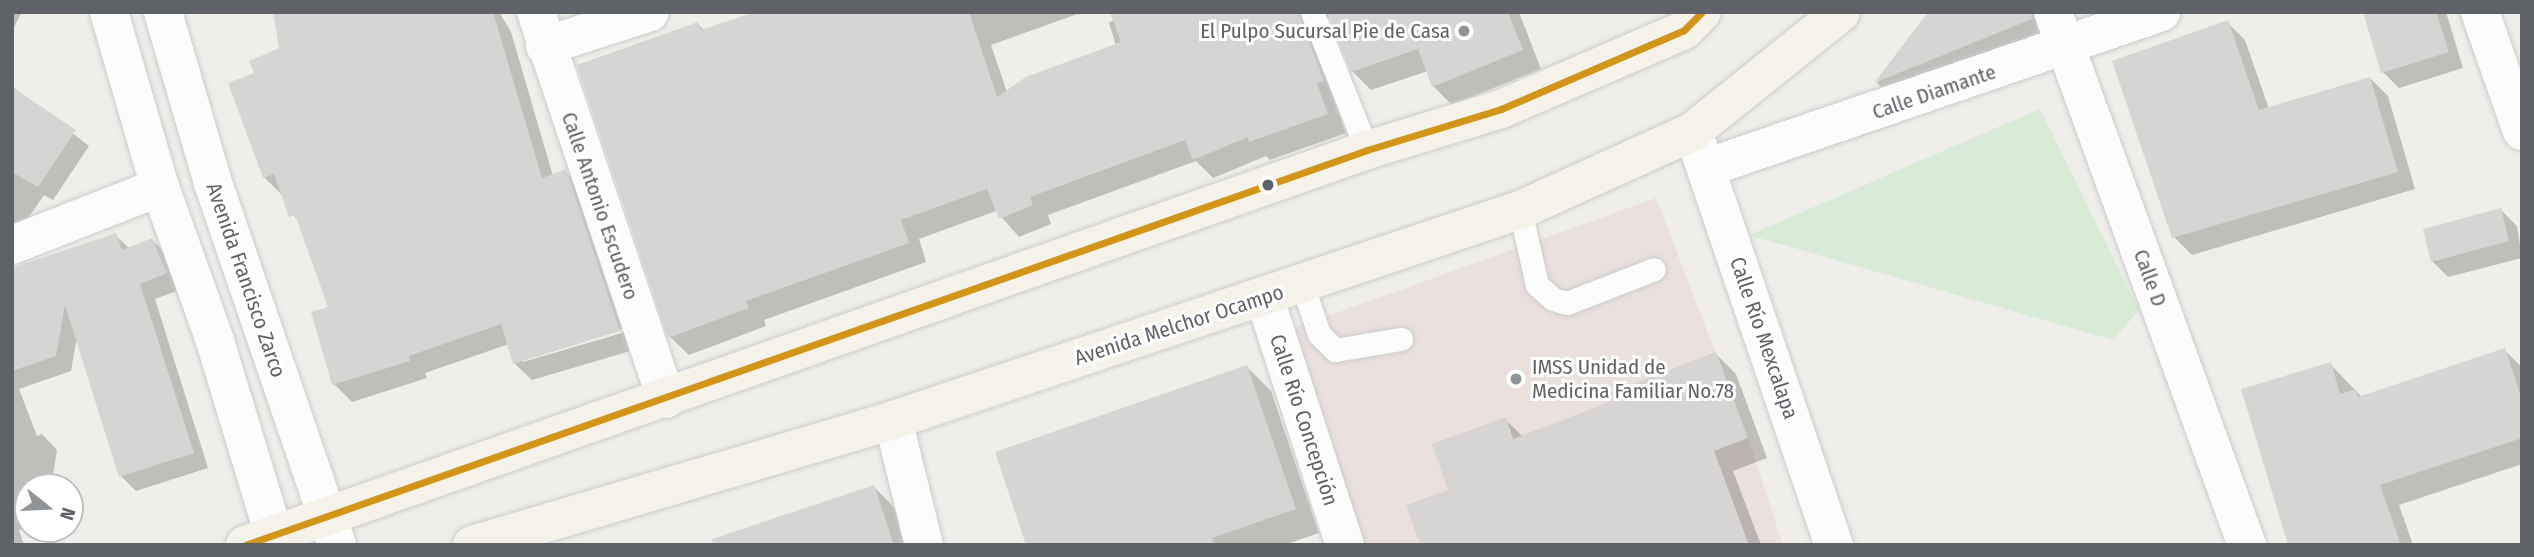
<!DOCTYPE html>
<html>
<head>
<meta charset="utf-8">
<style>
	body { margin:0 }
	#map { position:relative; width:2534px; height:557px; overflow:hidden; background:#efeeea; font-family:"Fira Sans Condensed",sans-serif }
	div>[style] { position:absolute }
	.medical>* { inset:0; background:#eae0de }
	.green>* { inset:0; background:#d8ebd6 }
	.shadow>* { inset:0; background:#0003 }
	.building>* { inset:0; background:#d6d5d3 }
	.roads { filter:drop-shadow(0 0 2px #cbcccc) drop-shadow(0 0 2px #cbcccc) }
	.service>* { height:23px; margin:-11.5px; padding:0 11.5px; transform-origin:11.5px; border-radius:11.5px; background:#fdfcfc }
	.minor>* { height:38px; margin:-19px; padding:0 19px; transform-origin:19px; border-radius:19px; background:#fdfcfc }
	.tertiary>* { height:38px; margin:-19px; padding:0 19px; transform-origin:19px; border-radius:19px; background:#fdfcfc }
	.primary>* { height:38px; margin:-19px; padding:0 19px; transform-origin:19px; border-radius:19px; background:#f4f2e9 }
	.bus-1>* { height:7px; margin:-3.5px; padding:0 3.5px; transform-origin:3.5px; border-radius:3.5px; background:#d1951a }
	.dots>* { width:19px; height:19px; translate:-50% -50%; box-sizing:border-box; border:4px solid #fff; border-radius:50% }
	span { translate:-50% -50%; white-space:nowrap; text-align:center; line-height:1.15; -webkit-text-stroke:6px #fff; paint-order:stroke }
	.poi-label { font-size:21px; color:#5f6368 }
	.right { translate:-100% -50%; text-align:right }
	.left { translate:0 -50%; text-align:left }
	.street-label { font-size:21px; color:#5f6368 }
	.frame { position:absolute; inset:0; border:14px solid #5f6368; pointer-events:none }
	.north { position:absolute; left:14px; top:473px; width:70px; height:70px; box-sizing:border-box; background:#fff; border:2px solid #bfc1c3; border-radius:50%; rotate:108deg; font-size:19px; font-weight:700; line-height:28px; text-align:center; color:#5f6368 }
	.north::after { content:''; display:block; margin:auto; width:24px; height:32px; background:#919496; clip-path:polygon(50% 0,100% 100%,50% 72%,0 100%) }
</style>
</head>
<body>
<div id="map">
	<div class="medical">
		<i style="clip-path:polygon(1656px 198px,1748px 438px,1783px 545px,1364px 545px,1289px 330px)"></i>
	</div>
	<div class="green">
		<i style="clip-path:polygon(2040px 109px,2139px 310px,2113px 340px,1749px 235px)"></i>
	</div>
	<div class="shadow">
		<i style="clip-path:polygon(12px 12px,22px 12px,12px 31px)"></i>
		<i style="clip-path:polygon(evenodd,275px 12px,499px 12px,511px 32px,553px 176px,565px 171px,583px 189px,637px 349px,532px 380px,514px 363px,509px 344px,425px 373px,427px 378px,352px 402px,334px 384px,330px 308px,300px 225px,282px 195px,264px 177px,256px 74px,281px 49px,275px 12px,628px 327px,629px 331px,523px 362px,523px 359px,628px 327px)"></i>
		<i style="clip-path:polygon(760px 12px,1083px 12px,991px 45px,1007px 92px,1116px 45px,1109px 23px,1124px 12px,1519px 12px,1541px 69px,1452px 105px,1433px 86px,1428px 71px,1371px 90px,1352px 71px,1331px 17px,1325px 18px,1342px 100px,1335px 102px,1346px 133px,1270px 160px,1266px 156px,1213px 178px,1196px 161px,1048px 215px,1051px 224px,1019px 237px,996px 211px,919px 239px,926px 262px,764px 320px,766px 326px,689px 355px,670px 337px,698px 24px,705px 31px)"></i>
		<i style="clip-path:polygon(1930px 12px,2038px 12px,2049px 41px,1897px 103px,1877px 83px)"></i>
		<i style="clip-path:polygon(2365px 12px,2446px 12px,2463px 68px,2399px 88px,2383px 72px)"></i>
		<i style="clip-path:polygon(2227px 22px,2245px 40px,2269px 109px,2370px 78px,2388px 96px,2415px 189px,2192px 255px,2174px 237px)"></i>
		<i style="clip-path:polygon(12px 86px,89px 146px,53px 200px,44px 195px,12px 242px)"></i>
		<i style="clip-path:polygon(2501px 210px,2517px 226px,2522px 258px,2448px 277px,2432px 261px)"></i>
		<i style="clip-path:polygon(115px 235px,130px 249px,152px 240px,168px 255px,182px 289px,155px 299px,208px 468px,136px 491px,121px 476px,77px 337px,71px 371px,19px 389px,37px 436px,42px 434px,57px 450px,51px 487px,28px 487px,28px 527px,19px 530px,24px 545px,12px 545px,12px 269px)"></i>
		<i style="clip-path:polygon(2504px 350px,2522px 367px,2522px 464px,2399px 505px,2413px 545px,2288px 545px,2330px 364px,2362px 397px)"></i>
		<i style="clip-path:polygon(1716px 354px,1736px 374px,1767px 458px,1733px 471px,1761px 545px,1422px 545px,1450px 491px,1505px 419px,1523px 437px,1610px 404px)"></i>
		<i style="clip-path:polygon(1247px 367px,1271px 391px,1319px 533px,1284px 545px,1028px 545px)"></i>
		<i style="clip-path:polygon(874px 487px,894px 507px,907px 545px,710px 545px)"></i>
	</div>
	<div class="building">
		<i style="clip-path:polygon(273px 12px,493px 12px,542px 178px,566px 169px,620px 331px,513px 364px,501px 324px,409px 356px,410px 361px,332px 385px,311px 312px,328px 307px,295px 215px,289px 217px,274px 174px,263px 178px,228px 83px,254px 73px,249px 61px,279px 48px)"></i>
		<i style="clip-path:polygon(755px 12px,969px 12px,997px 97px,1026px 77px,1121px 42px,1110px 12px,1298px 12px,1324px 81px,1317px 83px,1328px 114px,1249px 142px,1248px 137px,1193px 160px,1185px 140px,1030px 197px,1033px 205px,999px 219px,987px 189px,901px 220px,909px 243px,746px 301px,749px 308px,668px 338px,577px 65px,698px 22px,701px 30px)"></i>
		<i style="clip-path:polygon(1327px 12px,1508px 12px,1523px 50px,1432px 87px,1418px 49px,1351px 72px)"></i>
		<i style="clip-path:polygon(1928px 12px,2032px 12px,2032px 19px,1874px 83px)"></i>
		<i style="clip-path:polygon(2363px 12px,2436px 12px,2449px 52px,2381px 73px)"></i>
		<i style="clip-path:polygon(2228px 20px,2259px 110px,2370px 77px,2398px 172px,2172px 238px,2112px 61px)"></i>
		<i style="clip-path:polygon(12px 87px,76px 130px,38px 187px,12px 172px)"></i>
		<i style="clip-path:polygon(2501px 208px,2509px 241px,2431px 262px,2423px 229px)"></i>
		<i style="clip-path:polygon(116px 233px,122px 250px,152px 238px,167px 273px,140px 284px,194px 453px,119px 477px,65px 305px,56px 356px,12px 371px,12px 268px)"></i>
		<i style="clip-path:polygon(2505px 348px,2522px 400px,2522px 438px,2380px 485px,2401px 545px,2288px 545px,2241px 389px,2331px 362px,2340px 394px,2356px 389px,2358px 397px)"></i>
		<i style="clip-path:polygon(1716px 352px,1748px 438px,1714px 451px,1749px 545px,1420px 545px,1406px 505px,1448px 490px,1432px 444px,1506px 417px,1513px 439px,1607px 403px,1604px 395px)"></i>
		<i style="clip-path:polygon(1247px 365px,1296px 509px,1212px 538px,1214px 545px,1026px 545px,995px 452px)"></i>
		<i style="clip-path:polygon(874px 485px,894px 545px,713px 545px,712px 539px)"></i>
	</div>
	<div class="roads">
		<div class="service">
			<i style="left:1312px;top:12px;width:149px;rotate:68.3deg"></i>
			<i style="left:1520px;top:210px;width:77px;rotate:77.2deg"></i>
			<i style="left:1537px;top:285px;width:21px;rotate:41deg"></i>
			<i style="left:1553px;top:299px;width:15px;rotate:16deg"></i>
			<i style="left:1567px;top:303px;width:93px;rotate:-21.3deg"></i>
			<i style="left:1302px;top:284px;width:53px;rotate:71.2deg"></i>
			<i style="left:1319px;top:334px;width:23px;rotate:45deg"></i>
			<i style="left:1335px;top:350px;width:67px;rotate:-9.5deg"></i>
		</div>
		<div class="minor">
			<i style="left:536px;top:12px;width:408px;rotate:71.4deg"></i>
			<i style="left:2053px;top:12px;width:567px;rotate:70deg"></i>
			<i style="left:2480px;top:12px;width:126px;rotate:70.6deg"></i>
			<i style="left:545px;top:46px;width:110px;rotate:-17.9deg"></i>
			<i style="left:1698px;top:146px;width:422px;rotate:71.2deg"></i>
			<i style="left:1706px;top:168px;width:481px;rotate:-18.9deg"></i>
			<i style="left:12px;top:245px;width:159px;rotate:-21.4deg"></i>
			<i style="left:1264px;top:296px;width:262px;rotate:72deg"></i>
			<i style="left:893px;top:420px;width:129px;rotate:76.1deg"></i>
		</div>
		<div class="tertiary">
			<i style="left:109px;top:12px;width:182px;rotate:73.8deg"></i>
			<i style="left:160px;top:187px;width:164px;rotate:70.3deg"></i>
			<i style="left:215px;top:341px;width:213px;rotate:73.1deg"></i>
			<i style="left:163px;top:12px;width:175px;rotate:73.7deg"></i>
			<i style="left:212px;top:180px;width:386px;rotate:71.1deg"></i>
		</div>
		<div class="primary">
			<i style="left:245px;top:545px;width:1189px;rotate:-19.39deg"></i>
			<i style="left:1367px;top:150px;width:140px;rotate:-17deg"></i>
			<i style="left:1501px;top:109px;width:199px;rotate:-23.3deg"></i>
			<i style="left:1684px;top:30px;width:25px;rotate:-45deg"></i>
			<i style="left:472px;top:545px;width:439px;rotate:-16.5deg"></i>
			<i style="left:893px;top:420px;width:661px;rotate:-18.52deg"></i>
			<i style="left:1520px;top:210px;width:189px;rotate:-24.4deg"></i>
			<i style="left:1692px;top:132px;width:191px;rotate:-38.8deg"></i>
		</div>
	</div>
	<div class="bus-1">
		<i style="left:245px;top:545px;width:1189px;rotate:-19.39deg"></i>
		<i style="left:1367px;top:150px;width:140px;rotate:-17deg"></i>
		<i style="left:1501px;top:109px;width:199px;rotate:-23.3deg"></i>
		<i style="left:1684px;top:30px;width:25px;rotate:-45deg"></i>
	</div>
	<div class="dots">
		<i style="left:1464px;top:31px;background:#919496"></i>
		<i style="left:1268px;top:185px;background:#5f6368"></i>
		<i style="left:1516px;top:379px;background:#919496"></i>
	</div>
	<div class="poi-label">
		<span class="right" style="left:1450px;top:31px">El Pulpo Sucursal Pie de Casa</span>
		<span class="left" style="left:1532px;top:379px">IMSS Unidad de<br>Medicina Familiar No.78</span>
	</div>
	<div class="street-label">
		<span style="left:1934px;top:92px;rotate:-19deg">Calle Diamante</span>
		<span style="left:600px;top:206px;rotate:71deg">Calle Antonio Escudero</span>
		<span style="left:2150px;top:278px;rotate:70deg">Calle D</span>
		<span style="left:246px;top:280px;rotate:71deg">Avenida Francisco Zarco</span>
		<span style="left:1179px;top:325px;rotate:-18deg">Avenida Melchor Ocampo</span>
		<span style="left:1764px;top:338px;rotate:71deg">Calle Río Mexcalapa</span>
		<span style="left:1304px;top:420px;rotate:72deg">Calle Río Concepción</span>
	</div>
	<div class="frame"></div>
	<div class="north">N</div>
</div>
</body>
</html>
